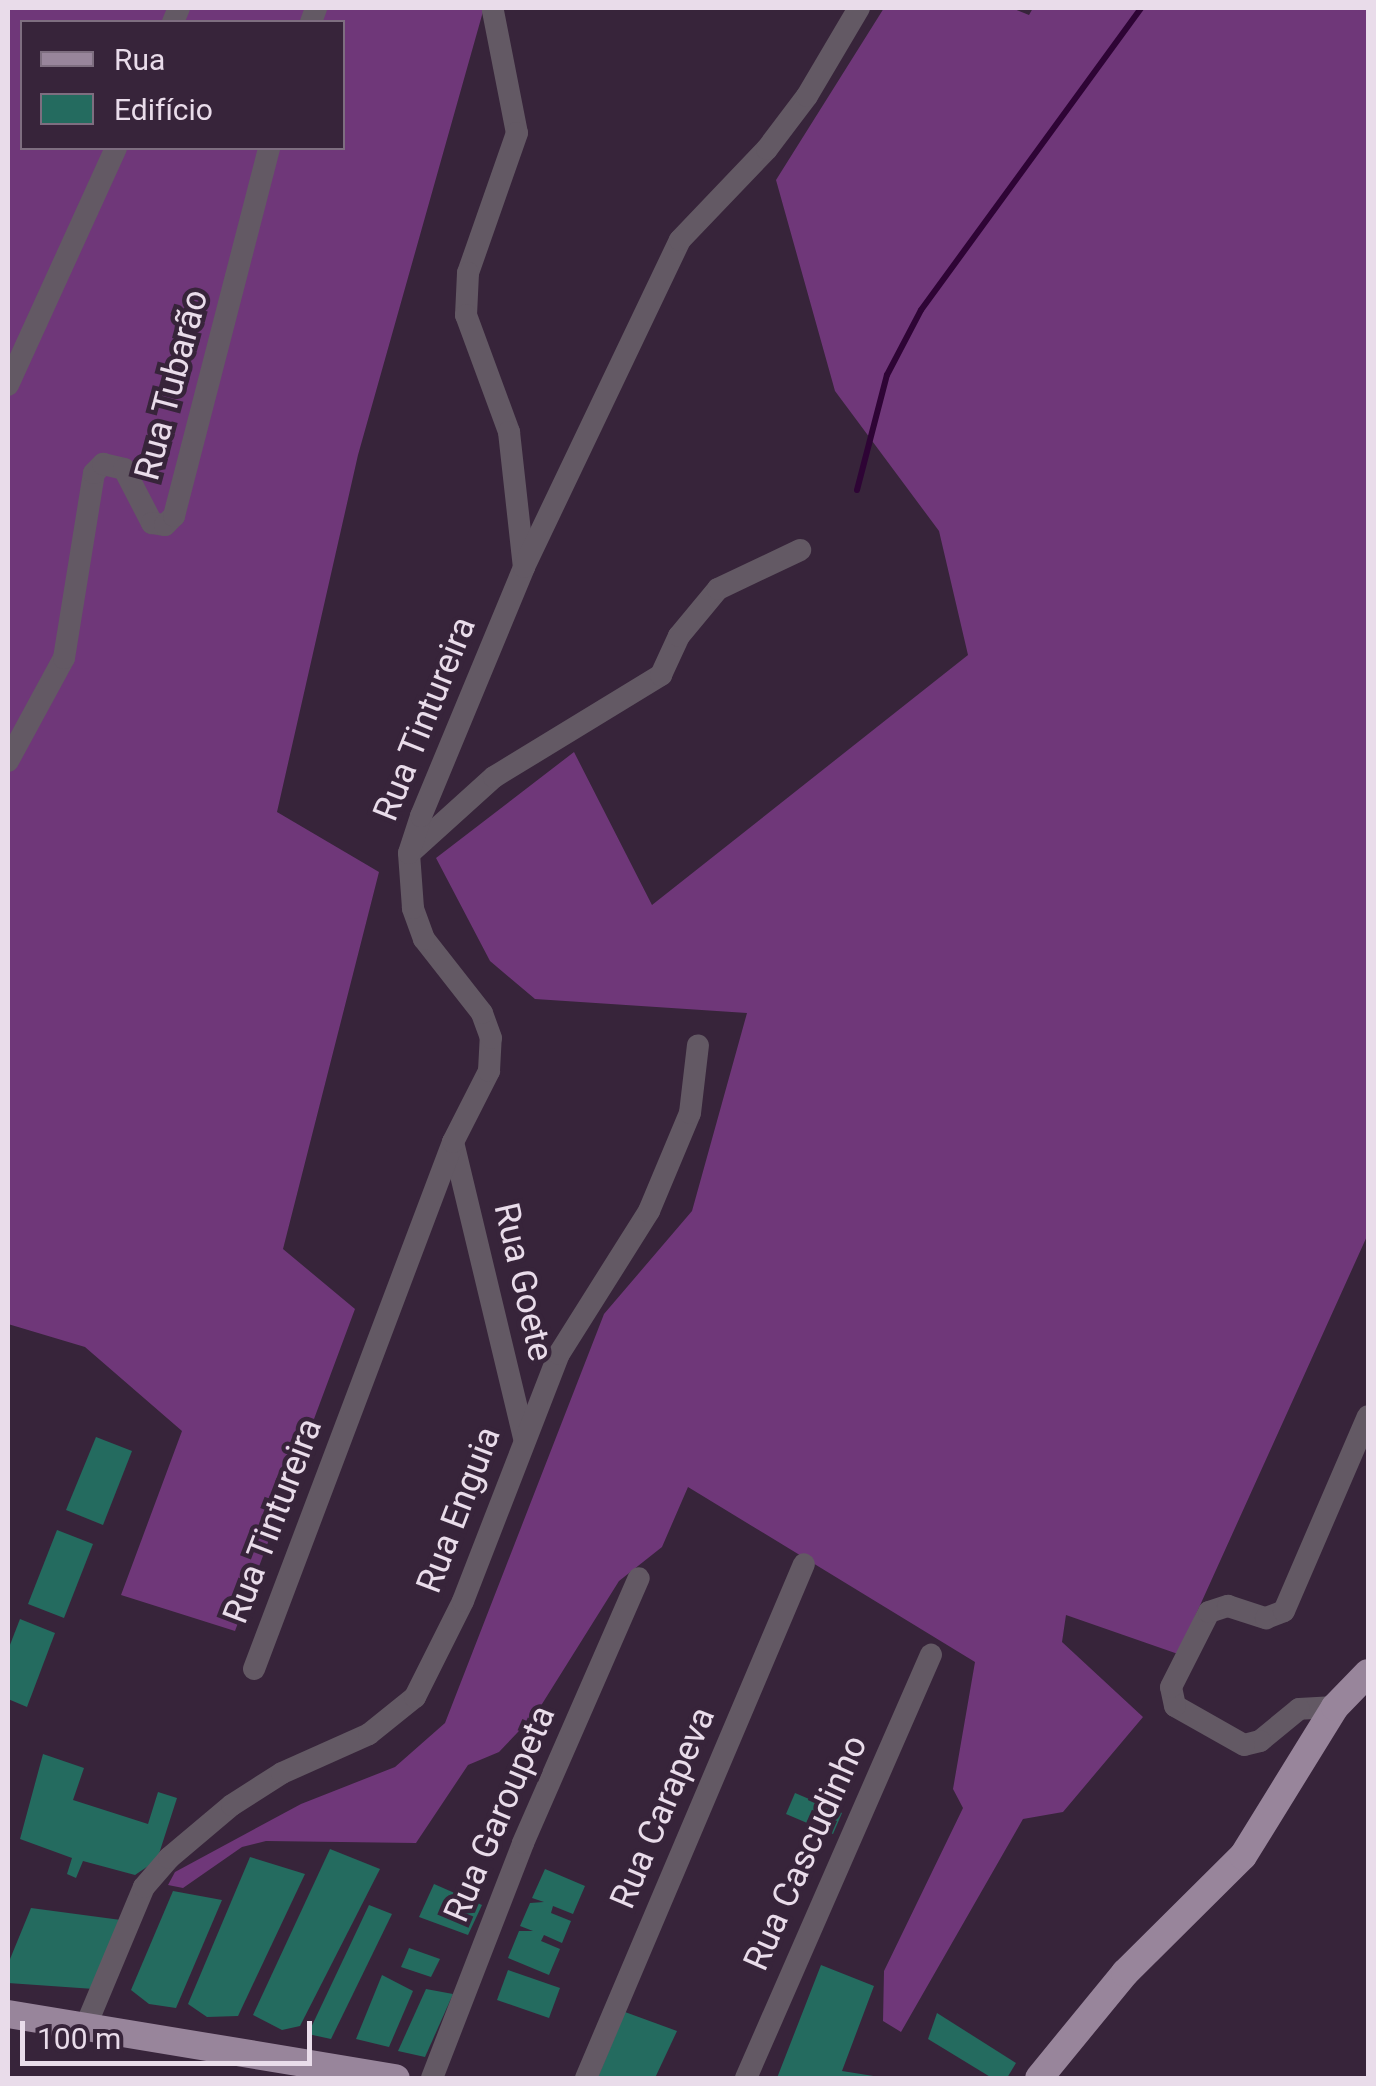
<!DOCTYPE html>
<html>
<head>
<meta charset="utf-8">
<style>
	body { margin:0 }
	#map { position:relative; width:1376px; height:2086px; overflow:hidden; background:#37243a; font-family:Roboto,sans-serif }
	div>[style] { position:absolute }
	.forest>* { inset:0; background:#6f3779 }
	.stream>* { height:6px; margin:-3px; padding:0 3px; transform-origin:3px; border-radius:3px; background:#2e0435 }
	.building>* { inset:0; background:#246b5f }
	.minor>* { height:22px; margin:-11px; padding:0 11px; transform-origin:11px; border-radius:11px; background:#635964 }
	.major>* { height:28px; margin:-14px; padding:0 14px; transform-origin:14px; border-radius:14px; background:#98859b }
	span { translate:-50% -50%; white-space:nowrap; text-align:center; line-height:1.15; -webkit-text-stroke:9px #37243a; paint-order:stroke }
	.street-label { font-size:35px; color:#e9dcea }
	.frame { position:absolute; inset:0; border:10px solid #e9dcea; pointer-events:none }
	.legend { position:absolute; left:20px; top:20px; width:325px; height:130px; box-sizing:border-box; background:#37243a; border:2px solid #7e6e80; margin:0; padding:12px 18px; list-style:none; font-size:30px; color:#e9dcea }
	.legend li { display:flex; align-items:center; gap:20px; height:50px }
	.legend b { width:50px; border:2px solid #7e6e80 }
	.scale { position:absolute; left:20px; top:2021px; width:292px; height:45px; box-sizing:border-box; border:5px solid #e9dcea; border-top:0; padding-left:12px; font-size:30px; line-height:35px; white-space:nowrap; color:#e9dcea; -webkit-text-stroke:8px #37243a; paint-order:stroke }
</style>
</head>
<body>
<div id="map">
	<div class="forest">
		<i style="clip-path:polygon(evenodd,8px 8px,484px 8px,358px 455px,277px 812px,379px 872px,283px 1249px,355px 1309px,235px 1631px,121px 1595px,182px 1431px,85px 1347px,8px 1324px,8px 8px,22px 22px,342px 22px,342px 148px,22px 148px,22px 22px)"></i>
		<i style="clip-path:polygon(884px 8px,1012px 8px,1029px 15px,1033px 8px,1368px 8px,1368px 1234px,1178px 1654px,1066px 1615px,1062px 1642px,1143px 1717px,1063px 1812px,1023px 1819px,901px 2032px,883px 2021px,884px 1971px,963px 1808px,953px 1789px,975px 1662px,688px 1487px,662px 1547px,619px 1581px,537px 1712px,499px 1752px,468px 1765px,416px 1843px,266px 1841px,242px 1847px,183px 1888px,168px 1885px,175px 1872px,301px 1804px,395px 1767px,445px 1723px,604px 1314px,692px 1211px,747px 1013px,535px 999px,490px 961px,436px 858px,574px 752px,652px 905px,968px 655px,939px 531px,835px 391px,776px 180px)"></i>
	</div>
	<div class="stream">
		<i style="left:857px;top:490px;width:119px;rotate:-75.4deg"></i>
		<i style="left:887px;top:375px;width:73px;rotate:-62.4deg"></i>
		<i style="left:921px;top:310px;width:374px;rotate:-53.9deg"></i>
	</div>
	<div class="building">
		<i style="clip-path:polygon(96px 1437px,132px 1451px,103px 1525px,66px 1510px)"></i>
		<i style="clip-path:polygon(57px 1530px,93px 1544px,64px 1618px,28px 1604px)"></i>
		<i style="clip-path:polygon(20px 1619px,55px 1633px,27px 1707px,8px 1699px,8px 1650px)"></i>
		<i style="clip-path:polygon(43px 1754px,84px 1768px,73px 1800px,148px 1824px,158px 1792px,177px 1798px,157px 1860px,135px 1875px,83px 1861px,76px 1878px,67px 1874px,72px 1858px,20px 1839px)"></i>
		<i style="clip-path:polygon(795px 1793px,842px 1813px,833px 1834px,786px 1814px)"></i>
		<i style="clip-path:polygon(330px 1849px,380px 1869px,300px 2026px,282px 2030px,253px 2015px)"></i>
		<i style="clip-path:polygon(250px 1857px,305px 1874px,238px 2016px,207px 2017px,188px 2004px)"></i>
		<i style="clip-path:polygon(545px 1869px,585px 1886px,573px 1914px,553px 1906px,551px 1913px,571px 1921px,562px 1943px,544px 1935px,541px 1941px,560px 1949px,549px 1975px,508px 1958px,519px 1931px,533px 1931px,520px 1926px,530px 1903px,544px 1902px,532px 1898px)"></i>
		<i style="clip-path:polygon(434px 1884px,482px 1905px,468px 1935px,419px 1917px)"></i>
		<i style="clip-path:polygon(173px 1891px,222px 1900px,176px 2008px,149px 2004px,131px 1990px)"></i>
		<i style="clip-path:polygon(369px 1905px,392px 1914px,331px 2039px,308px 2034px)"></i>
		<i style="clip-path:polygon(31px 1908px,121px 1920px,94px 1989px,8px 1983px,8px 1964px)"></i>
		<i style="clip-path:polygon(409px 1948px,440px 1959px,431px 1977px,401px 1967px)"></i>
		<i style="clip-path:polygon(821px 1965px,874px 1986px,842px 2071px,886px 2078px,777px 2078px)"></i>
		<i style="clip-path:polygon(508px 1970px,560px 1988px,549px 2018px,497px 2000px)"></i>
		<i style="clip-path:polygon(382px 1975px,413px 1991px,389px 2047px,356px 2039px)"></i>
		<i style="clip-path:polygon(426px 1989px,453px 1994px,425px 2057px,398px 2051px)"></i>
		<i style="clip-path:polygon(625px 2012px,677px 2031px,655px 2078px,598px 2077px)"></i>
		<i style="clip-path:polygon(937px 2013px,1016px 2063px,1007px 2078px,992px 2078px,928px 2039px)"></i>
	</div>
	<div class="minor">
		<i style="left:493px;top:11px;width:124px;rotate:78.9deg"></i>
		<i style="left:517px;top:133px;width:148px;rotate:109.3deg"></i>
		<i style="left:468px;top:273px;width:42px;rotate:92.7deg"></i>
		<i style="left:466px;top:315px;width:125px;rotate:69.8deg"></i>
		<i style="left:509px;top:432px;width:136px;rotate:83.7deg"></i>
		<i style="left:173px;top:22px;width:15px;rotate:-67deg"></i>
		<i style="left:311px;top:22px;width:15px;rotate:-70deg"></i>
		<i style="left:8px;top:385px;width:260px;rotate:-65.5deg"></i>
		<i style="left:8px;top:761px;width:117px;rotate:-61.5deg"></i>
		<i style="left:64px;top:658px;width:187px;rotate:-80.8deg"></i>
		<i style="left:94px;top:473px;width:13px;rotate:-45deg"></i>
		<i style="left:103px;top:464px;width:22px;rotate:13deg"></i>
		<i style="left:124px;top:469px;width:61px;rotate:62.6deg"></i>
		<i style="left:152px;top:523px;width:13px;rotate:9deg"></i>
		<i style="left:165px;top:525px;width:13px;rotate:-45deg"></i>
		<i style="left:174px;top:516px;width:380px;rotate:-75.5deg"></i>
		<i style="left:412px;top:851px;width:110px;rotate:-42.1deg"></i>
		<i style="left:494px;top:777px;width:196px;rotate:-31.4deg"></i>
		<i style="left:661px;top:675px;width:43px;rotate:-65.2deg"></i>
		<i style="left:679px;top:636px;width:61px;rotate:-50.3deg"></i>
		<i style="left:718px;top:589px;width:91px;rotate:-25.4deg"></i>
		<i style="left:453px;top:1142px;width:304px;rotate:76.5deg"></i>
		<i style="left:254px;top:1669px;width:563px;rotate:-69.31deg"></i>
		<i style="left:453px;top:1142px;width:80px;rotate:-63.1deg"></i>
		<i style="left:489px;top:1071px;width:33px;rotate:-87deg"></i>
		<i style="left:491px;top:1038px;width:27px;rotate:-110deg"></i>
		<i style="left:482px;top:1013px;width:94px;rotate:-128.1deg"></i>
		<i style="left:424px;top:939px;width:33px;rotate:-110deg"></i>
		<i style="left:413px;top:908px;width:55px;rotate:-94.2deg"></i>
		<i style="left:409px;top:853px;width:39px;rotate:-72deg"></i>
		<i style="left:421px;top:816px;width:269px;rotate:-67.5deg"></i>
		<i style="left:524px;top:567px;width:362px;rotate:-64.5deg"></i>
		<i style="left:680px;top:240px;width:126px;rotate:-46.3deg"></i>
		<i style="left:767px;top:149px;width:66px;rotate:-53deg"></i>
		<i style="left:807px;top:96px;width:102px;rotate:-59.4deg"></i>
		<i style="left:1335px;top:1707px;width:36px;rotate:177deg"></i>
		<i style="left:1299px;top:1709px;width:50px;rotate:140.6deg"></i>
		<i style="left:1260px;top:1741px;width:16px;rotate:166deg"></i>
		<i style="left:1244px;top:1745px;width:79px;rotate:-150.5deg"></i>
		<i style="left:1175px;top:1706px;width:19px;rotate:-102deg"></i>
		<i style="left:1171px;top:1687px;width:84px;rotate:-63.1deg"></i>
		<i style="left:1209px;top:1612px;width:20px;rotate:-18deg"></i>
		<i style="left:1228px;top:1606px;width:40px;rotate:18deg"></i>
		<i style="left:1266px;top:1618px;width:19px;rotate:-21deg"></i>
		<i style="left:1284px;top:1611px;width:212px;rotate:-66.7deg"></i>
		<i style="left:87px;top:2023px;width:147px;rotate:-67.3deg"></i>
		<i style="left:144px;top:1887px;width:38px;rotate:-49deg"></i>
		<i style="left:169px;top:1858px;width:82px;rotate:-40.1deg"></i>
		<i style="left:232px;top:1805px;width:59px;rotate:-32.6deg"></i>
		<i style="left:282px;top:1773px;width:95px;rotate:-24.1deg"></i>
		<i style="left:369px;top:1734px;width:59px;rotate:-38.8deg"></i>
		<i style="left:415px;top:1697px;width:107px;rotate:-63.4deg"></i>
		<i style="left:463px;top:1601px;width:265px;rotate:-68.8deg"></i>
		<i style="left:559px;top:1354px;width:169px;rotate:-57.8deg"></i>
		<i style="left:649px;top:1211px;width:106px;rotate:-67.3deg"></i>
		<i style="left:690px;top:1113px;width:68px;rotate:-83.3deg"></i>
		<i style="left:432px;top:2078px;width:252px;rotate:-68.8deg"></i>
		<i style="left:523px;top:1843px;width:289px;rotate:-66.4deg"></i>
		<i style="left:586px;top:2078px;width:558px;rotate:-67.02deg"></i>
		<i style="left:746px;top:2078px;width:462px;rotate:-66.4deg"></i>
	</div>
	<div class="major">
		<i style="left:8px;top:2014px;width:393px;rotate:9.4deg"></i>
		<i style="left:1039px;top:2078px;width:136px;rotate:-50.7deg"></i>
		<i style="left:1125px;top:1973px;width:166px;rotate:-44.8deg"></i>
		<i style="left:1243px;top:1856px;width:175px;rotate:-58.3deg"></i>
		<i style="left:1335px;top:1707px;width:47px;rotate:-45.9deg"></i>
	</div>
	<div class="street-label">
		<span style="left:172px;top:385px;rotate:-75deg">Rua Tubarão</span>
		<span style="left:425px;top:719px;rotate:-68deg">Rua Tintureira</span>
		<span style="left:523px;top:1282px;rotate:77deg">Rua Goete</span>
		<span style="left:459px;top:1510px;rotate:-69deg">Rua Enguia</span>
		<span style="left:273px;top:1521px;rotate:-69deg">Rua Tintureira</span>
		<span style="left:663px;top:1808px;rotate:-67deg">Rua Carapeva</span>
		<span style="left:500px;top:1814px;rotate:-67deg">Rua Garoupeta</span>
		<span style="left:806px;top:1853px;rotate:-66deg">Rua Cascudinho</span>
	</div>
	<div class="frame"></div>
	<ul class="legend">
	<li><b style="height:12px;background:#98859b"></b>Rua</li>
	<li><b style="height:28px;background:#246b5f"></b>Edifício</li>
	</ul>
	<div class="scale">100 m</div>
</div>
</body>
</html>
